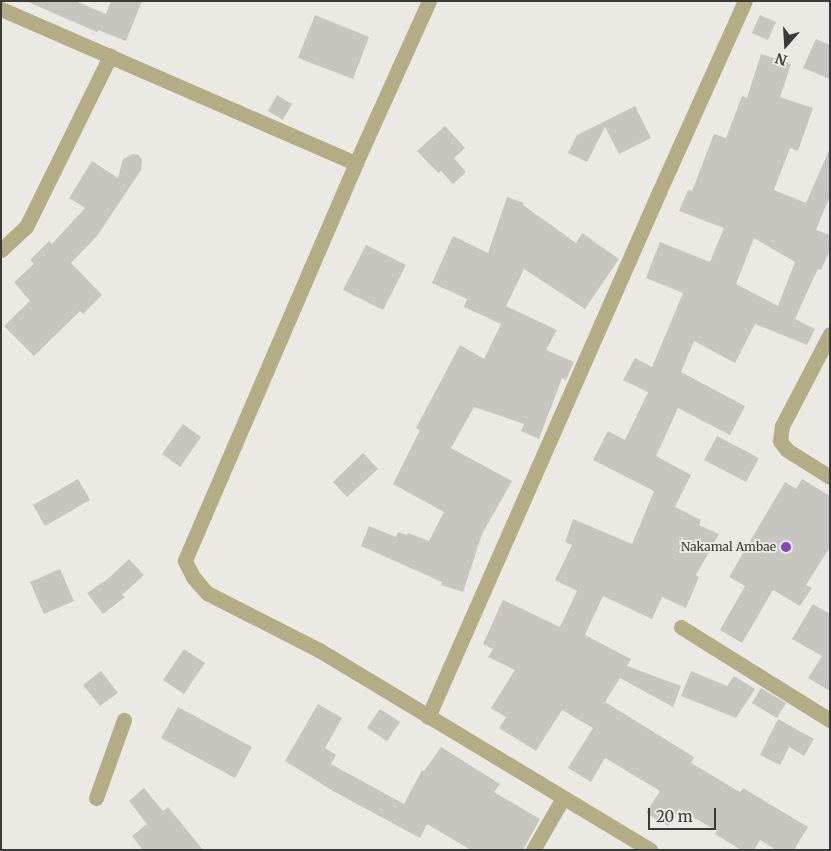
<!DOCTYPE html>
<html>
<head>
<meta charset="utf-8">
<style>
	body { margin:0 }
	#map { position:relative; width:831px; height:851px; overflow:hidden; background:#eae9e3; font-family:Merriweather,serif }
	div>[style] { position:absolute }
	.building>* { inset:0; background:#c6c5bf }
	.street>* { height:15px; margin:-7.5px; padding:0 7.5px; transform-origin:7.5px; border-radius:7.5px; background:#b3ac85 }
	.dots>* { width:14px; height:14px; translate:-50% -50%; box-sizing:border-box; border:2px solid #eae9e3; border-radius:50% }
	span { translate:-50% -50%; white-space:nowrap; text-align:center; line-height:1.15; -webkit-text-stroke:4px #eae9e3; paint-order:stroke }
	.poi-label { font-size:12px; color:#393937 }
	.right { translate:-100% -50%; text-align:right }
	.frame { position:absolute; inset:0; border:2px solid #393937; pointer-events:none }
	.north { position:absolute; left:761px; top:20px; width:50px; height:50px; -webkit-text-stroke:4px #eae9e3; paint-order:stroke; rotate:199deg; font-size:14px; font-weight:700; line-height:20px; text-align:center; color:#393937 }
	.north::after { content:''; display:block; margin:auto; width:18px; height:22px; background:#393937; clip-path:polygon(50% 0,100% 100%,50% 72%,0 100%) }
	.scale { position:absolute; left:648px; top:808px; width:68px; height:22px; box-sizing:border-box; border:2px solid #393937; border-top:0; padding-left:6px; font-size:15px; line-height:18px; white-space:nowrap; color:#393937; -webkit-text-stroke:4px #eae9e3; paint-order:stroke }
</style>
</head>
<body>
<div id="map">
	<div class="building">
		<i style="clip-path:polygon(26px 1px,75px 1px,106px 14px,111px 1px,142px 1px,126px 41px,98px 30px,97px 32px)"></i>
		<i style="clip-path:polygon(315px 15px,369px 37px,353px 79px,298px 58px)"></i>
		<i style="clip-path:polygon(760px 15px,776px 22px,768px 40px,752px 33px)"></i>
		<i style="clip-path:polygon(816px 39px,830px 45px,830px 79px,803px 68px)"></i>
		<i style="clip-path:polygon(evenodd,761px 54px,791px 64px,780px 97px,813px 108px,798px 151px,790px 148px,774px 190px,806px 203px,830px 148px,830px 196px,816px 230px,830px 235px,830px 250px,821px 270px,818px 269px,813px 279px,795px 319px,815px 329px,807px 345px,755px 324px,735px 363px,694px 341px,681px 372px,745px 406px,730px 435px,678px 408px,656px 456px,691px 475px,675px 507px,701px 520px,699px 525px,719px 534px,696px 575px,699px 577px,686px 608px,662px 597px,652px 619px,603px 596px,585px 635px,631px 659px,627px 666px,681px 686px,673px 707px,620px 678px,605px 702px,694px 757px,691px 763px,740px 792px,743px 788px,808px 827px,794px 850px,776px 850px,760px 840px,754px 850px,741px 850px,715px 834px,717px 831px,679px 809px,668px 826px,646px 813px,660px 791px,605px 758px,591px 782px,568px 768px,593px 728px,562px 710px,536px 751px,499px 728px,506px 717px,491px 708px,515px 670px,488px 657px,493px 649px,483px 644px,503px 600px,560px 627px,577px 591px,555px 580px,572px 545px,565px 542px,573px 519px,632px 544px,654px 491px,593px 460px,608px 431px,625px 440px,648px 392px,623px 380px,635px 358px,652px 367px,683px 293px,646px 278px,660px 242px,710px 262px,724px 228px,679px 211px,688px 190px,692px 191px,714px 134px,726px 138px,742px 96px,747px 98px,761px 54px,754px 238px,795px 262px,778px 306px,736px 284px,754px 238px)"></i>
		<i style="clip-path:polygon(277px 95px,292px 104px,283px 120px,268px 111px)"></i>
		<i style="clip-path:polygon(635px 106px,651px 138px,619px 154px,605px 127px,587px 162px,568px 153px,577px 135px)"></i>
		<i style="clip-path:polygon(445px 126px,465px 148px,454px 158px,466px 172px,453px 184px,441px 171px,438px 173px,417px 151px)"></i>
		<i style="clip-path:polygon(133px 154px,139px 155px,142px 160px,141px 170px,97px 236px,71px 263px,102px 295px,83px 314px,80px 311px,34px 356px,4px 326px,30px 301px,14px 282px,34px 264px,30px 260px,49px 241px,52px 244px,85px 208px,69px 198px,92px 161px,118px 178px,123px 159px)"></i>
		<i style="clip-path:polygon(507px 197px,524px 203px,523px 205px,576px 243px,582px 233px,619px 259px,585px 309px,524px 269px,506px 306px,557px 330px,546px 350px,574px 362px,566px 380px,562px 378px,539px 439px,521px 431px,524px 424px,474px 407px,451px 448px,512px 481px,482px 534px,463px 592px,441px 585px,442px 582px,361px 546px,369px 526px,396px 537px,398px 532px,407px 535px,408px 533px,429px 541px,444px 512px,393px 484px,420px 430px,416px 428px,460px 345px,484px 359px,501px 324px,464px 307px,467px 299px,432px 283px,453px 236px,488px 253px)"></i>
		<i style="clip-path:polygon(366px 245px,406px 265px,383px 310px,343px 290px)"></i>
		<i style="clip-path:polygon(183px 424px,201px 437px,180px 467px,162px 454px)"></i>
		<i style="clip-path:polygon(717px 436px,759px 458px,746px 482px,704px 460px)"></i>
		<i style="clip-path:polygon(363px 453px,378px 469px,347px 497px,333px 482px)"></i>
		<i style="clip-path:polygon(78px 479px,90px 500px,45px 526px,33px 505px)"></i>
		<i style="clip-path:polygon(802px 479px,830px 496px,830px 547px,806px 585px,812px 588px,800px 606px,773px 590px,742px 643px,720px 630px,745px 586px,729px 577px,785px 482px,796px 489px)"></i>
		<i style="clip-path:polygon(129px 559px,144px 575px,122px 595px,125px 597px,103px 614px,87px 593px,109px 578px)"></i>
		<i style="clip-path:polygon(60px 569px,74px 601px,44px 614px,30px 582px)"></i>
		<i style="clip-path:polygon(813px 604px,830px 614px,830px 691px,808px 678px,822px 656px,792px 639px)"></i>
		<i style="clip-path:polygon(184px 649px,205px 663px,184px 694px,163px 680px)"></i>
		<i style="clip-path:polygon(101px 671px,118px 693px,100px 706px,83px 685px)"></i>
		<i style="clip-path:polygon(691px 671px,727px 686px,734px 676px,755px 689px,736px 718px,681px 696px)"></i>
		<i style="clip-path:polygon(761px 688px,786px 703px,777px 718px,752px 703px)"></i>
		<i style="clip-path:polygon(318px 704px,342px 718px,325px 748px,336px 755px,331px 764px,404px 804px,422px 770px,424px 771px,441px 747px,500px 784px,494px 792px,540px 819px,523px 850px,471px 850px,427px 824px,420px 838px,333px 791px,285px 761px)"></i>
		<i style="clip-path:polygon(178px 707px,252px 747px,235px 778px,161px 738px)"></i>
		<i style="clip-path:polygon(380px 709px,400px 722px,387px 741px,367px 728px)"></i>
		<i style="clip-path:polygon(778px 719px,814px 739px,804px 756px,789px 747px,780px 765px,760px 755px)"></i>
		<i style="clip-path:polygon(144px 788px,163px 811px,168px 807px,203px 850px,143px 850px,132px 836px,147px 824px,129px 801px)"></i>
	</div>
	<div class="street">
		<i style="left:429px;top:1px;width:178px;rotate:114.3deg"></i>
		<i style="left:356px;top:163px;width:433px;rotate:113.3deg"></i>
		<i style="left:185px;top:561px;width:18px;rotate:63deg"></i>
		<i style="left:193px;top:577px;width:21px;rotate:49deg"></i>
		<i style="left:207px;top:593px;width:126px;rotate:27deg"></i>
		<i style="left:319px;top:650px;width:387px;rotate:31.1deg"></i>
		<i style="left:1px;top:9px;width:387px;rotate:23.5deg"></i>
		<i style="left:1px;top:250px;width:34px;rotate:-43deg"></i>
		<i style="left:26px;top:227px;width:191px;rotate:-63.8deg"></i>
		<i style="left:830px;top:334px;width:104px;rotate:117.6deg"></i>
		<i style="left:782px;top:426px;width:15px;rotate:98deg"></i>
		<i style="left:780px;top:441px;width:11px;rotate:52deg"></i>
		<i style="left:787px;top:450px;width:51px;rotate:32.1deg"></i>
		<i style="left:681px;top:627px;width:176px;rotate:32deg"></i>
		<i style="left:428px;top:717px;width:574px;rotate:-66.25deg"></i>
		<i style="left:659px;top:192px;width:209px;rotate:-65.8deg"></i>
		<i style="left:96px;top:798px;width:83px;rotate:-70.3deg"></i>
		<i style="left:533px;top:850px;width:60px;rotate:-60deg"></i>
	</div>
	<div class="dots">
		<i style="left:786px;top:547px;background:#8a45b8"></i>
	</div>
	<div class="poi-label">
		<span class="right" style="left:776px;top:547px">Nakamal Ambae</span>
	</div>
	<div class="frame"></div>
	<div class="north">N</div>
	<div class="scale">20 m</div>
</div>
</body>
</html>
